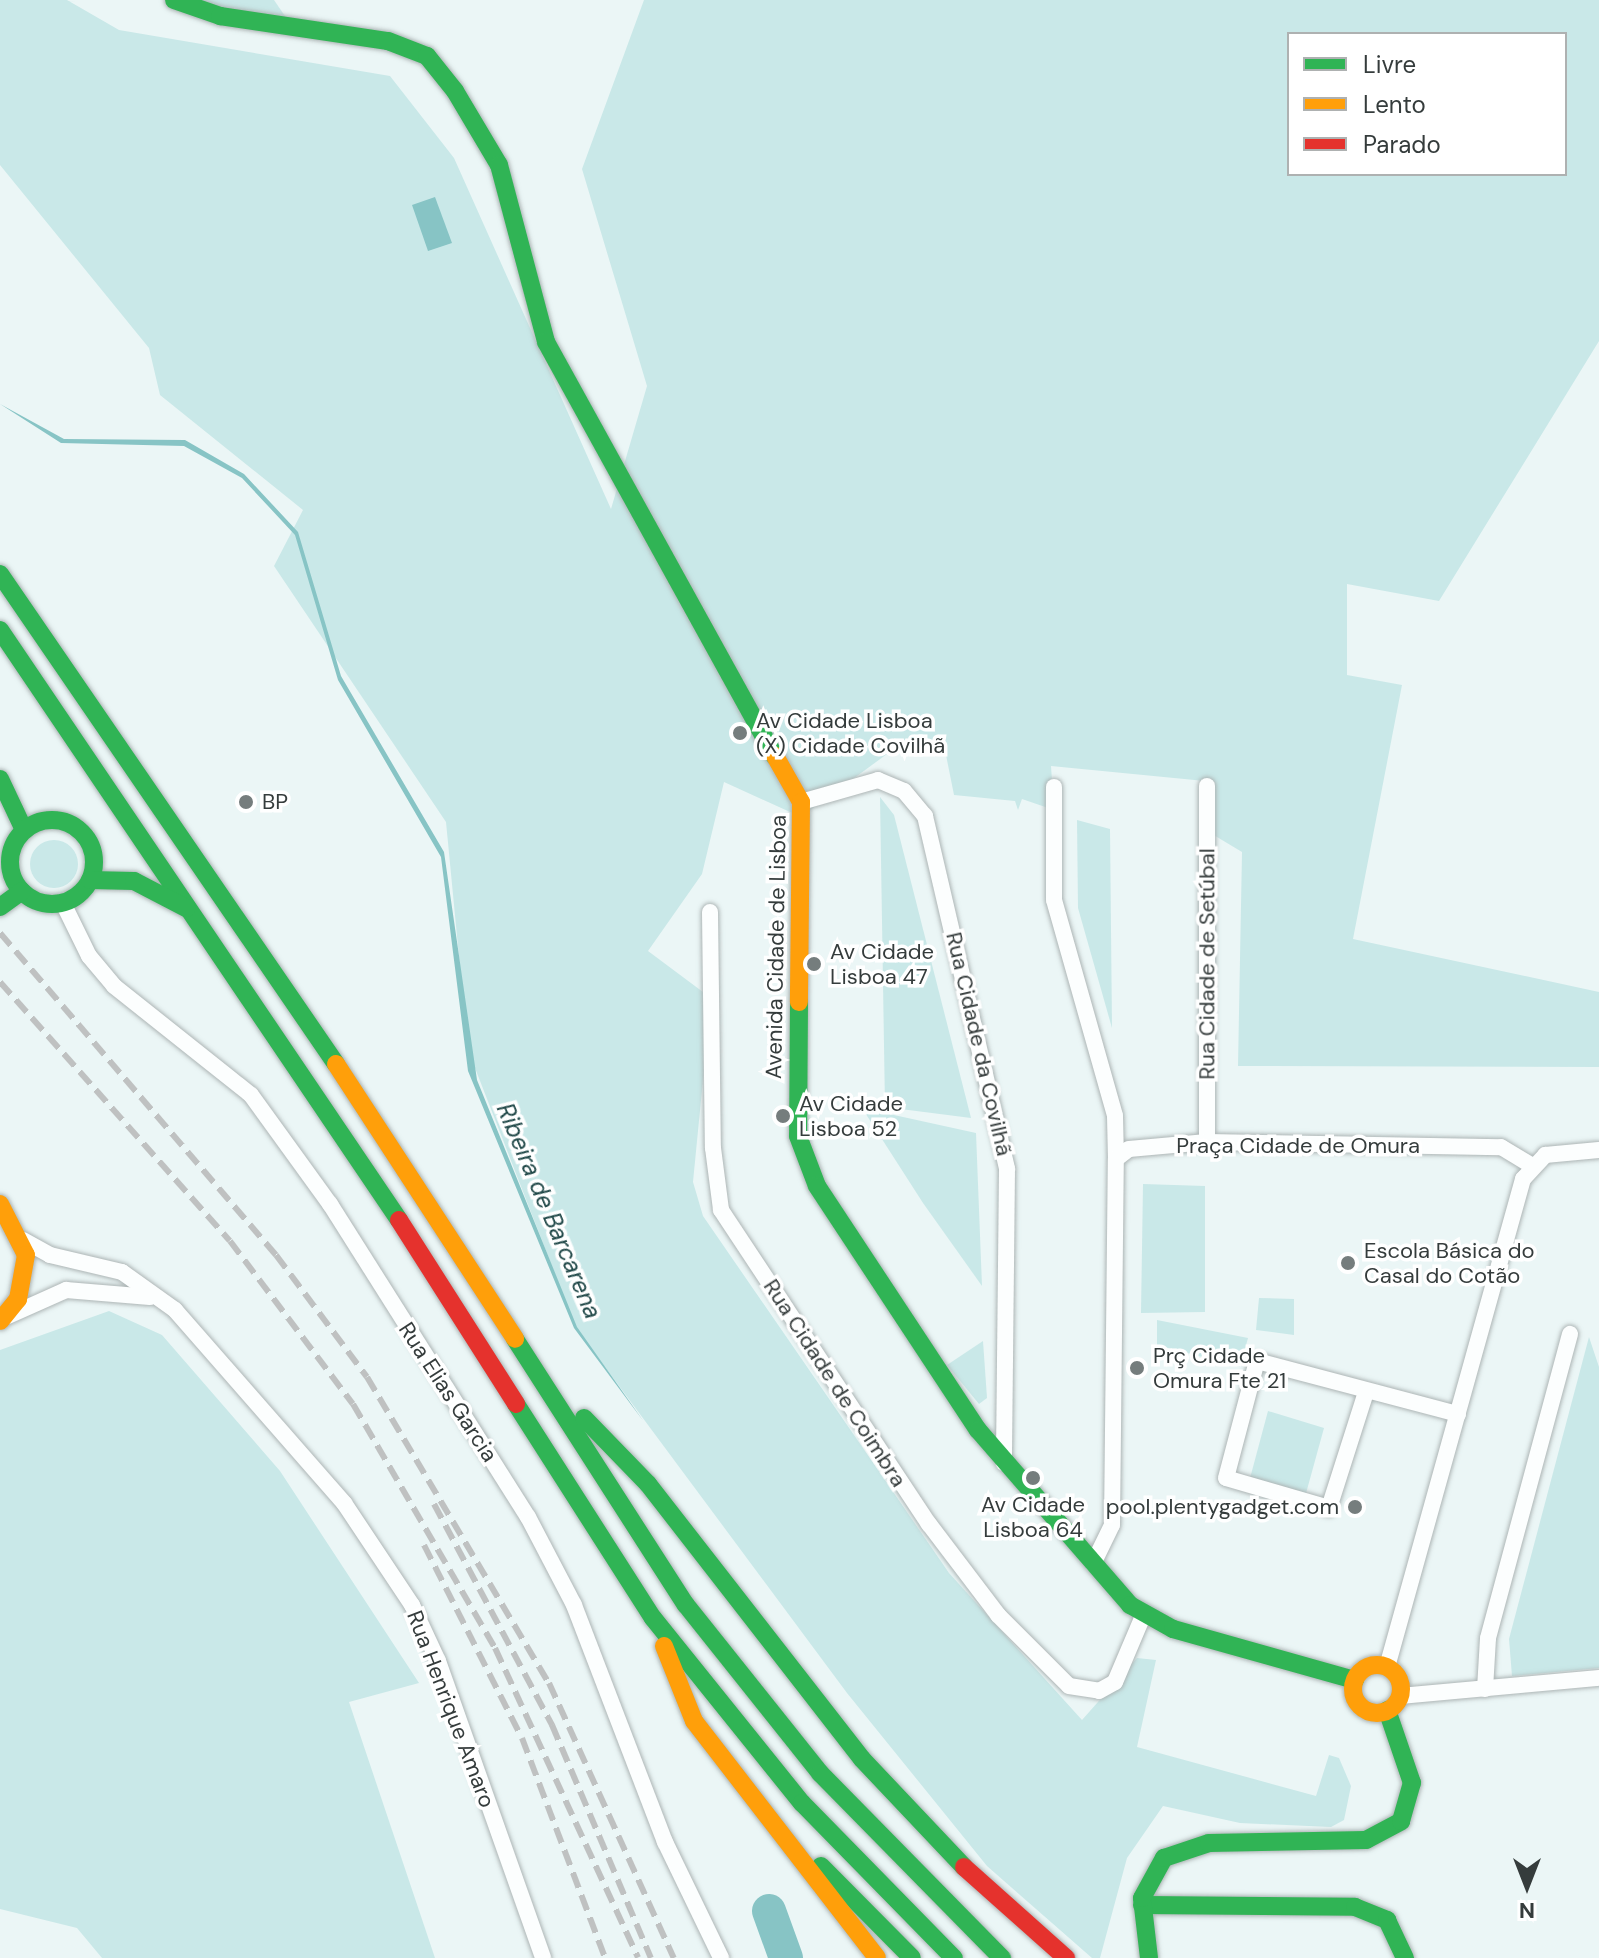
<!DOCTYPE html>
<html>
<head>
<meta charset="utf-8">
<style>
	body { margin:0 }
	#map { position:relative; width:1599px; height:1958px; overflow:hidden; background:#ebf6f6; font-family:"DM Sans",sans-serif }
	div>[style] { position:absolute }
	.green>* { inset:0; background:#c9e8e8 }
	.round { border-radius:50% }
	.water>* { inset:0; background:#87c4c5 }
	.river>* { height:34px; margin:-17px; padding:0 17px; transform-origin:17px; border-radius:17px; background:#87c4c5 }
	.roads { filter:drop-shadow(0 0 2px #adb5b5) drop-shadow(0 0 2px #adb5b5) }
	.street>* { height:16px; margin:-8px; padding:0 8px; transform-origin:8px; border-radius:8px; background:#fcfefe }
	.fast>* { height:18px; margin:-9px; padding:0 9px; transform-origin:9px; border-radius:9px; background:#30b455 }
	.fast>.ring { margin:-9px; padding:0; box-sizing:content-box; background:none; border:18px solid #30b455; border-radius:50% }
	.slow>* { height:18px; margin:-9px; padding:0 9px; transform-origin:9px; border-radius:9px; background:#ff9f0a }
	.slow>.ring { margin:-9px; padding:0; box-sizing:content-box; background:none; border:18px solid #ff9f0a; border-radius:50% }
	.jam>* { height:18px; margin:-9px; padding:0 9px; transform-origin:9px; border-radius:9px; background:#e5322d }
	.rail>* { height:6px; margin-top:-3px; transform-origin:0; background:repeating-linear-gradient(90deg,#bfc1c1 0 16px,transparent 0 24px) }
	.dots>* { width:22px; height:22px; translate:-50% -50%; box-sizing:border-box; border:4px solid #fff; border-radius:50% }
	span { translate:-50% -50%; white-space:nowrap; text-align:center; line-height:1.15; -webkit-text-stroke:7px #fff; paint-order:stroke }
	.poi-label { font-size:22px; color:#353c3c }
	.left { translate:0 -50%; text-align:left }
	.right { translate:-100% -50%; text-align:right }
	.street-label { font-size:22px; color:#353c3c }
	.water-label { font-size:24px; color:#204848; font-style:italic }
	.legend { position:absolute; left:1287px; top:32px; width:280px; height:144px; box-sizing:border-box; background:#fff; border:2px solid #aeb1b1; margin:0; padding:10px 14px; list-style:none; font-size:24px; color:#353c3c }
	.legend li { display:flex; align-items:center; gap:16px; height:40px }
	.legend b { width:40px; border:2px solid #aeb1b1 }
	.north { position:absolute; left:1487px; top:1846px; width:80px; height:80px; -webkit-text-stroke:6px #fff; paint-order:stroke; rotate:180deg; font-size:22px; font-weight:700; line-height:32px; text-align:center; color:#353c3c }
	.north::after { content:''; display:block; margin:auto; width:28px; height:36px; background:#353c3c; clip-path:polygon(50% 0,100% 100%,50% 72%,0 100%) }
</style>
</head>
<body>
<div id="map">
	<div class="green">
		<i style="clip-path:polygon(evenodd,0 0,67px 0,119px 30px,390px 76px,454px 158px,611px 509px,647px 386px,582px 169px,644px 0,1599px 0,1599px 341px,1439px 601px,1347px 584px,1347px 675px,1402px 685px,1353px 939px,1599px 992px,1599px 1067px,1238px 1066px,1242px 852px,1212px 834px,1215px 782px,1051px 766px,1054px 810px,1022px 799px,1018px 810px,1015px 801px,954px 795px,946px 755px,902px 743px,801px 817px,724px 782px,702px 874px,648px 951px,711px 998px,693px 1182px,703px 1216px,949px 1573px,1082px 1720px,1137px 1658px,1156px 1660px,1137px 1747px,1316px 1796px,1329px 1755px,1339px 1758px,1351px 1786px,1344px 1820px,1331px 1827px,1240px 1823px,1163px 1806px,1127px 1858px,1100px 1958px,1092px 1958px,987px 1866px,847px 1693px,576px 1328px,468px 1050px,446px 822px,274px 566px,303px 510px,160px 395px,149px 348px,0 165px,0 0,1289px 34px,1565px 34px,1565px 174px,1289px 174px,1289px 34px)"></i>
		<i style="clip-path:polygon(183px 0,274px 0,289px 22px)"></i>
		<i style="clip-path:polygon(880px 797px,894px 815px,971px 1118px,885px 1107px)"></i>
		<i style="clip-path:polygon(1077px 820px,1110px 829px,1112px 1028px,1078px 908px)"></i>
		<i class="round" style="left:30px;top:840px;width:48px;height:48px"></i>
		<i style="clip-path:polygon(862px 1108px,976px 1133px,982px 1286px,923px 1203px)"></i>
		<i style="clip-path:polygon(1143px 1184px,1205px 1186px,1205px 1312px,1141px 1313px)"></i>
		<i style="clip-path:polygon(1259px 1298px,1294px 1299px,1294px 1335px,1256px 1330px)"></i>
		<i style="clip-path:polygon(109px 1311px,162px 1335px,280px 1471px,419px 1683px,349px 1702px,435px 1958px,102px 1958px,77px 1928px,0 1909px,0 1350px)"></i>
		<i style="clip-path:polygon(1157px 1320px,1248px 1338px,1240px 1367px,1157px 1345px)"></i>
		<i style="clip-path:polygon(1589px 1337px,1599px 1367px,1599px 1668px,1512px 1676px,1509px 1639px)"></i>
		<i style="clip-path:polygon(983px 1341px,987px 1398px,979px 1404px,947px 1365px)"></i>
		<i style="clip-path:polygon(1268px 1411px,1324px 1428px,1305px 1497px,1249px 1482px)"></i>
	</div>
	<div class="water">
		<i style="clip-path:polygon(435px 197px,452px 243px,428px 251px,412px 205px)"></i>
		<i style="clip-path:polygon(0 404px,64px 439px,185px 440px,244px 474px,298px 532px,341px 676px,444px 852px,477px 1080px,577px 1327px,644px 1422px,574px 1328px,468px 1071px,441px 857px,338px 680px,295px 535px,242px 478px,184px 446px,61px 443px)"></i>
	</div>
	<div class="river">
		<i style="left:769px;top:1911px;width:50px;rotate:70.1deg"></i>
	</div>
	<div class="roads">
		<div class="street">
			<i style="left:1054px;top:787px;width:113px;rotate:90deg"></i>
			<i style="left:1054px;top:900px;width:224px;rotate:74.2deg"></i>
			<i style="left:1115px;top:1116px;width:43px;rotate:88.7deg"></i>
			<i style="left:801px;top:802px;width:80px;rotate:-15.9deg"></i>
			<i style="left:878px;top:780px;width:28px;rotate:23deg"></i>
			<i style="left:904px;top:791px;width:33px;rotate:50deg"></i>
			<i style="left:925px;top:816px;width:362px;rotate:76.9deg"></i>
			<i style="left:1007px;top:1169px;width:294px;rotate:90.6deg"></i>
			<i style="left:63px;top:903px;width:59px;rotate:63.9deg"></i>
			<i style="left:89px;top:956px;width:39px;rotate:50deg"></i>
			<i style="left:114px;top:986px;width:175px;rotate:38.5deg"></i>
			<i style="left:251px;top:1095px;width:135px;rotate:54.1deg"></i>
			<i style="left:330px;top:1204px;width:370px;rotate:57.7deg"></i>
			<i style="left:528px;top:1517px;width:99px;rotate:62.4deg"></i>
			<i style="left:574px;top:1605px;width:254px;rotate:69deg"></i>
			<i style="left:665px;top:1842px;width:129px;rotate:64.2deg"></i>
			<i style="left:710px;top:912px;width:236px;rotate:89.3deg"></i>
			<i style="left:713px;top:1148px;width:63px;rotate:82.6deg"></i>
			<i style="left:721px;top:1210px;width:377px;rotate:56.5deg"></i>
			<i style="left:929px;top:1524px;width:114px;rotate:52.8deg"></i>
			<i style="left:998px;top:1615px;width:100px;rotate:45deg"></i>
			<i style="left:1069px;top:1686px;width:30px;rotate:9deg"></i>
			<i style="left:1099px;top:1691px;width:18px;rotate:-29deg"></i>
			<i style="left:1115px;top:1682px;width:72px;rotate:-67deg"></i>
			<i style="left:1207px;top:1142px;width:356px;rotate:-90deg"></i>
			<i style="left:23px;top:1240px;width:31px;rotate:29deg"></i>
			<i style="left:50px;top:1255px;width:74px;rotate:13.3deg"></i>
			<i style="left:122px;top:1272px;width:65px;rotate:35.6deg"></i>
			<i style="left:175px;top:1310px;width:257px;rotate:48.8deg"></i>
			<i style="left:344px;top:1503px;width:123px;rotate:56.3deg"></i>
			<i style="left:412px;top:1605px;width:62px;rotate:65.1deg"></i>
			<i style="left:438px;top:1661px;width:315px;rotate:70.5deg"></i>
			<i style="left:8px;top:1316px;width:64px;rotate:-24.1deg"></i>
			<i style="left:66px;top:1290px;width:84px;rotate:4.8deg"></i>
			<i style="left:1366px;top:1392px;width:122px;rotate:107.7deg"></i>
			<i style="left:1329px;top:1508px;width:107px;rotate:-163.8deg"></i>
			<i style="left:1226px;top:1478px;width:121px;rotate:-75.2deg"></i>
			<i style="left:1257px;top:1361px;width:208px;rotate:14.8deg"></i>
			<i style="left:1093px;top:1564px;width:43px;rotate:-64deg"></i>
			<i style="left:1112px;top:1525px;width:366px;rotate:-89.4deg"></i>
			<i style="left:1116px;top:1159px;width:16px;rotate:-38deg"></i>
			<i style="left:1129px;top:1149px;width:78px;rotate:-5.1deg"></i>
			<i style="left:1207px;top:1142px;width:294px;rotate:1deg"></i>
			<i style="left:1501px;top:1147px;width:35px;rotate:31deg"></i>
			<i style="left:1387px;top:1667px;width:507px;rotate:-74.43deg"></i>
			<i style="left:1523px;top:1179px;width:33px;rotate:-47deg"></i>
			<i style="left:1545px;top:1155px;width:54px;rotate:-5.3deg"></i>
			<i style="left:1485px;top:1689px;width:51px;rotate:-86.6deg"></i>
			<i style="left:1488px;top:1638px;width:315px;rotate:-74.9deg"></i>
			<i style="left:1400px;top:1696px;width:200px;rotate:-5.2deg"></i>
		</div>
		<div class="fast">
			<i style="left:174px;top:0;width:49px;rotate:19.2deg"></i>
			<i style="left:220px;top:16px;width:170px;rotate:8.5deg"></i>
			<i style="left:388px;top:41px;width:42px;rotate:21deg"></i>
			<i style="left:427px;top:56px;width:45px;rotate:51.3deg"></i>
			<i style="left:455px;top:91px;width:86px;rotate:59.3deg"></i>
			<i style="left:499px;top:165px;width:183px;rotate:75.1deg"></i>
			<i style="left:546px;top:342px;width:473px;rotate:61.1deg"></i>
			<i style="left:0;top:574px;width:594px;rotate:55.56deg"></i>
			<i style="left:0;top:630px;width:712px;rotate:55.93deg"></i>
			<i style="left:0;top:779px;width:56px;rotate:64.8deg"></i>
			<i class="ring" style="left:10px;top:820px;width:66px;height:66px"></i>
			<i style="left:90px;top:880px;width:44px;rotate:1.3deg"></i>
			<i style="left:134px;top:881px;width:59px;rotate:27.4deg"></i>
			<i style="left:0;top:907px;width:27px;rotate:-36deg"></i>
			<i style="left:799px;top:1002px;width:134px;rotate:90.4deg"></i>
			<i style="left:798px;top:1136px;width:53px;rotate:69.2deg"></i>
			<i style="left:817px;top:1186px;width:292px;rotate:56.6deg"></i>
			<i style="left:978px;top:1430px;width:232px;rotate:49deg"></i>
			<i style="left:1130px;top:1605px;width:49px;rotate:29.2deg"></i>
			<i style="left:1173px;top:1629px;width:189px;rotate:15.7deg"></i>
			<i style="left:515px;top:1339px;width:316px;rotate:57.3deg"></i>
			<i style="left:686px;top:1605px;width:215px;rotate:51.4deg"></i>
			<i style="left:820px;top:1773px;width:260px;rotate:45.5deg"></i>
			<i style="left:516px;top:1404px;width:254px;rotate:57.4deg"></i>
			<i style="left:653px;top:1618px;width:238px;rotate:51.2deg"></i>
			<i style="left:802px;top:1803px;width:217px;rotate:45.6deg"></i>
			<i style="left:584px;top:1418px;width:92px;rotate:45.9deg"></i>
			<i style="left:648px;top:1484px;width:348px;rotate:52.1deg"></i>
			<i style="left:862px;top:1759px;width:149px;rotate:46.6deg"></i>
			<i style="left:821px;top:1866px;width:129px;rotate:45.3deg"></i>
			<i style="left:1142px;top:1905px;width:213px;rotate:0.5deg"></i>
			<i style="left:1355px;top:1907px;width:35px;rotate:22deg"></i>
			<i style="left:1387px;top:1920px;width:42px;rotate:64.7deg"></i>
			<i style="left:1149px;top:1958px;width:60px;rotate:-96.7deg"></i>
			<i style="left:1142px;top:1898px;width:46px;rotate:-61.2deg"></i>
			<i style="left:1164px;top:1858px;width:47px;rotate:-18.4deg"></i>
			<i style="left:1209px;top:1843px;width:157px;rotate:-1.1deg"></i>
			<i style="left:1366px;top:1840px;width:40px;rotate:-28deg"></i>
			<i style="left:1401px;top:1821px;width:40px;rotate:-74deg"></i>
			<i style="left:1412px;top:1783px;width:77px;rotate:-108.9deg"></i>
		</div>
		<div class="slow">
			<i style="left:775px;top:756px;width:53px;rotate:60.5deg"></i>
			<i style="left:801px;top:802px;width:200px;rotate:90.6deg"></i>
			<i style="left:336px;top:1064px;width:328px;rotate:56.9deg"></i>
			<i style="left:0;top:1204px;width:57px;rotate:63deg"></i>
			<i style="left:26px;top:1255px;width:45px;rotate:100.3deg"></i>
			<i style="left:18px;top:1299px;width:28px;rotate:129deg"></i>
			<i style="left:664px;top:1646px;width:81px;rotate:68.2deg"></i>
			<i style="left:694px;top:1721px;width:299px;rotate:52.3deg"></i>
			<i class="ring" style="left:1353px;top:1665px;width:30px;height:30px"></i>
		</div>
		<div class="jam">
			<i style="left:399px;top:1220px;width:218px;rotate:57.5deg"></i>
			<i style="left:964px;top:1867px;width:137px;rotate:41.7deg"></i>
		</div>
	</div>
	<div class="rail">
		<i style="left:0;top:933px;width:424px;rotate:49.4deg"></i>
		<i style="left:276px;top:1255px;width:152px;rotate:53.3deg"></i>
		<i style="left:367px;top:1377px;width:356px;rotate:59.3deg"></i>
		<i style="left:549px;top:1683px;width:302px;rotate:65.6deg"></i>
		<i style="left:0;top:982px;width:346px;rotate:48.4deg"></i>
		<i style="left:230px;top:1241px;width:204px;rotate:53deg"></i>
		<i style="left:353px;top:1404px;width:282px;rotate:59.8deg"></i>
		<i style="left:495px;top:1648px;width:341px;rotate:65.2deg"></i>
		<i style="left:434px;top:1504px;width:251px;rotate:61.9deg"></i>
		<i style="left:552px;top:1725px;width:253px;rotate:67deg"></i>
		<i style="left:424px;top:1545px;width:216px;rotate:63.1deg"></i>
		<i style="left:522px;top:1738px;width:235px;rotate:69.3deg"></i>
	</div>
	<div class="dots">
		<i style="left:740px;top:733px;background:#757d7d"></i>
		<i style="left:246px;top:802px;background:#757d7d"></i>
		<i style="left:814px;top:964px;background:#757d7d"></i>
		<i style="left:783px;top:1116px;background:#757d7d"></i>
		<i style="left:1348px;top:1263px;background:#757d7d"></i>
		<i style="left:1137px;top:1368px;background:#757d7d"></i>
		<i style="left:1033px;top:1478px;background:#757d7d"></i>
		<i style="left:1355px;top:1507px;background:#757d7d"></i>
	</div>
	<div class="poi-label">
		<span class="left" style="left:756px;top:733px">Av Cidade Lisboa<br>(X) Cidade Covilhã</span>
		<span class="left" style="left:262px;top:802px">BP</span>
		<span class="left" style="left:830px;top:964px">Av Cidade<br>Lisboa 47</span>
		<span class="left" style="left:799px;top:1116px">Av Cidade<br>Lisboa 52</span>
		<span class="left" style="left:1364px;top:1263px">Escola Básica do<br>Casal do Cotão</span>
		<span class="left" style="left:1153px;top:1368px">Prç Cidade<br>Omura Fte 21</span>
		<span style="left:1033px;top:1517px">Av Cidade<br>Lisboa 64</span>
		<span class="right" style="left:1339px;top:1507px">pool.plentygadget.com</span>
	</div>
	<div class="street-label">
		<span style="left:776px;top:947px;rotate:-89deg">Avenida Cidade de Lisboa</span>
		<span style="left:1207px;top:964px;rotate:-90deg">Rua Cidade de Setúbal</span>
		<span style="left:979px;top:1044px;rotate:77deg">Rua Cidade da Covilhã</span>
		<span style="left:1298px;top:1146px">Praça Cidade de Omura</span>
		<span style="left:835px;top:1383px;rotate:57deg">Rua Cidade de Coimbra</span>
		<span style="left:448px;top:1392px;rotate:57deg">Rua Elias Garcia</span>
		<span style="left:451px;top:1709px;rotate:69deg">Rua Henrique Amaro</span>
	</div>
	<div class="water-label">
		<span style="left:549px;top:1211px;rotate:67deg">Ribeira de Barcarena</span>
	</div>
	<ul class="legend">
	<li><b style="height:10px;background:#30b455"></b>Livre</li>
	<li><b style="height:10px;background:#ff9f0a"></b>Lento</li>
	<li><b style="height:10px;background:#e5322d"></b>Parado</li>
	</ul>
	<div class="north">N</div>
</div>
</body>
</html>
